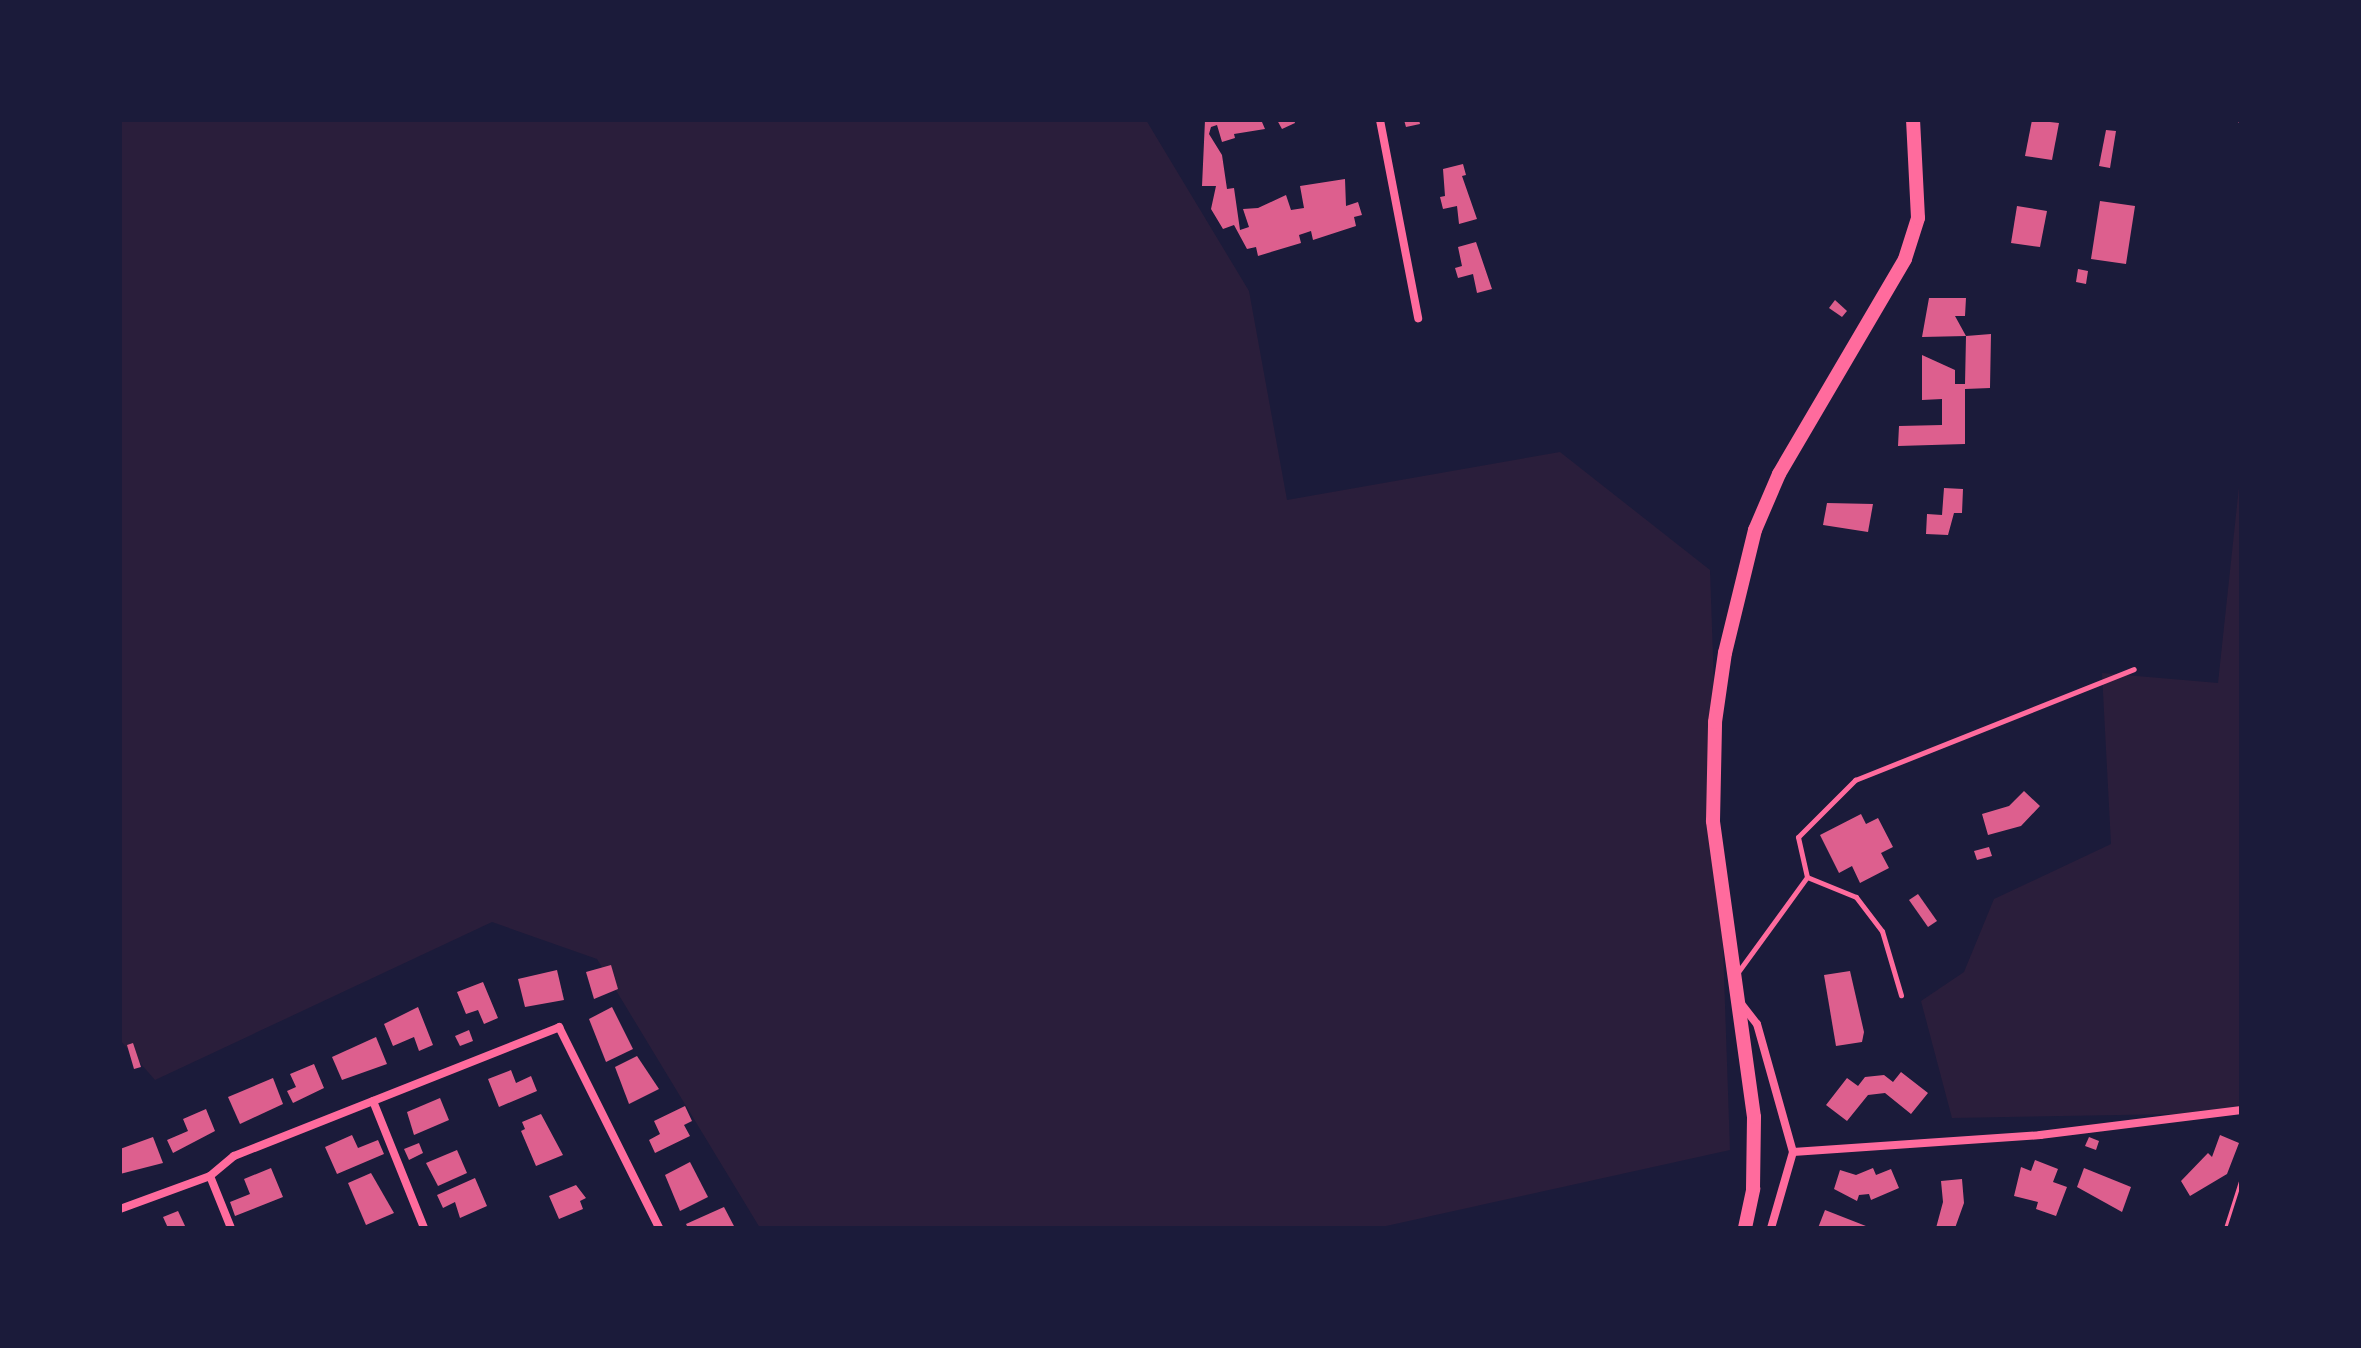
<!DOCTYPE html>
<html>
<head>
<meta charset="utf-8">
<style>
	body { margin:0 }
	#map { position:relative; width:2361px; height:1348px; overflow:hidden; background:#1b1b3a; font-family:Poppins,sans-serif }
	div>[style] { position:absolute }
	.green>* { inset:0; background:#2a1e3b }
	.building>* { inset:0; background:#dd5f8e }
	.path>* { height:3px; margin:-1.5px; padding:0 1.5px; transform-origin:1.5px; border-radius:1.5px; background:#ff6b9d }
	.service>* { height:5px; margin:-2.5px; padding:0 2.5px; transform-origin:2.5px; border-radius:2.5px; background:#ff6b9d }
	.minor>* { height:8px; margin:-4px; padding:0 4px; transform-origin:4px; border-radius:4px; background:#ff6b9d }
	.secondary>* { height:14px; margin:-7px; padding:0 7px; transform-origin:7px; border-radius:7px; background:#ff6b9d }
	span { translate:-50% -50%; white-space:nowrap; text-align:center; line-height:1.15; -webkit-text-stroke:8px #1b1b3a; paint-order:stroke }
	.frame { position:absolute; inset:0; border:122px solid #1b1b3a; pointer-events:none }
</style>
</head>
<body>
<div id="map">
	<div class="green">
		<i style="clip-path:polygon(120px 120px,1146px 120px,1249px 291px,1287px 500px,1560px 452px,1710px 570px,1730px 1150px,1377px 1228px,760px 1228px,597px 959px,492px 922px,155px 1080px,120px 1040px)"></i>
		<i style="clip-path:polygon(2241px 468px,2241px 1107px,2177px 1114px,1952px 1118px,1921px 1001px,1964px 972px,1994px 899px,2111px 844px,2102px 673px,2218px 683px)"></i>
	</div>
	<div class="building">
		<i style="clip-path:polygon(1205px 120px,1268px 120px,1262px 122px,1265px 129px,1234px 134px,1235px 138px,1222px 142px,1217px 125px,1211px 127px,1209px 134px,1222px 155px,1227px 189px,1234px 188px,1240px 230px,1249px 227px,1243px 209px,1258px 208px,1286px 195px,1291px 210px,1304px 208px,1300px 186px,1345px 179px,1346px 206px,1358px 202px,1362px 215px,1354px 217px,1356px 226px,1313px 240px,1311px 231px,1299px 235px,1301px 243px,1258px 256px,1256px 247px,1247px 249px,1234px 225px,1223px 229px,1211px 209px,1216px 186px,1202px 186px)"></i>
		<i style="clip-path:polygon(1277px 120px,1294px 120px,1295px 123px,1282px 129px)"></i>
		<i style="clip-path:polygon(1404px 120px,1419px 120px,1420px 124px,1406px 127px)"></i>
		<i style="clip-path:polygon(2032px 120px,2059px 123px,2052px 160px,2025px 156px)"></i>
		<i style="clip-path:polygon(2106px 130px,2116px 131px,2110px 168px,2099px 166px)"></i>
		<i style="clip-path:polygon(1463px 164px,1466px 175px,1462px 176px,1477px 219px,1459px 224px,1457px 206px,1443px 209px,1440px 197px,1445px 196px,1443px 169px)"></i>
		<i style="clip-path:polygon(2100px 201px,2135px 206px,2126px 264px,2091px 259px)"></i>
		<i style="clip-path:polygon(2017px 206px,2047px 211px,2040px 247px,2011px 243px)"></i>
		<i style="clip-path:polygon(1476px 242px,1492px 289px,1477px 293px,1473px 274px,1458px 278px,1455px 268px,1462px 266px,1458px 247px)"></i>
		<i style="clip-path:polygon(2078px 269px,2088px 271px,2086px 284px,2076px 282px)"></i>
		<i style="clip-path:polygon(1929px 298px,1966px 298px,1965px 316px,1955px 316px,1966px 336px,1922px 337px)"></i>
		<i style="clip-path:polygon(1835px 300px,1847px 311px,1842px 317px,1829px 308px)"></i>
		<i style="clip-path:polygon(1991px 334px,1990px 388px,1965px 389px,1965px 444px,1898px 446px,1899px 426px,1942px 425px,1942px 399px,1922px 400px,1922px 355px,1955px 370px,1955px 384px,1965px 384px,1966px 336px)"></i>
		<i style="clip-path:polygon(1944px 488px,1963px 489px,1962px 513px,1954px 513px,1948px 535px,1926px 534px,1927px 514px,1942px 515px)"></i>
		<i style="clip-path:polygon(1827px 503px,1873px 504px,1868px 532px,1823px 525px)"></i>
		<i style="clip-path:polygon(2024px 791px,2040px 806px,2021px 826px,1988px 835px,1982px 814px,2009px 806px)"></i>
		<i style="clip-path:polygon(1861px 814px,1866px 824px,1878px 818px,1893px 847px,1881px 853px,1889px 868px,1860px 883px,1852px 866px,1839px 873px,1820px 835px)"></i>
		<i style="clip-path:polygon(1989px 847px,1992px 856px,1977px 860px,1974px 851px)"></i>
		<i style="clip-path:polygon(1918px 894px,1937px 921px,1928px 927px,1909px 900px)"></i>
		<i style="clip-path:polygon(611px 965px,618px 989px,594px 999px,586px 972px)"></i>
		<i style="clip-path:polygon(557px 970px,564px 1000px,525px 1007px,518px 979px)"></i>
		<i style="clip-path:polygon(1850px 971px,1864px 1032px,1862px 1042px,1836px 1046px,1824px 975px)"></i>
		<i style="clip-path:polygon(483px 982px,498px 1018px,484px 1024px,478px 1010px,466px 1014px,457px 992px)"></i>
		<i style="clip-path:polygon(418px 1007px,433px 1045px,419px 1051px,414px 1037px,393px 1046px,384px 1024px)"></i>
		<i style="clip-path:polygon(612px 1007px,633px 1049px,606px 1062px,589px 1019px)"></i>
		<i style="clip-path:polygon(469px 1030px,473px 1041px,460px 1046px,455px 1036px)"></i>
		<i style="clip-path:polygon(376px 1037px,387px 1064px,342px 1080px,332px 1057px)"></i>
		<i style="clip-path:polygon(133px 1043px,141px 1067px,134px 1069px,127px 1045px)"></i>
		<i style="clip-path:polygon(637px 1056px,659px 1089px,629px 1104px,615px 1067px)"></i>
		<i style="clip-path:polygon(314px 1064px,324px 1088px,293px 1103px,287px 1091px,296px 1087px,290px 1074px)"></i>
		<i style="clip-path:polygon(511px 1070px,516px 1083px,531px 1076px,537px 1091px,499px 1107px,488px 1079px)"></i>
		<i style="clip-path:polygon(1901px 1072px,1928px 1093px,1911px 1114px,1885px 1093px,1868px 1095px,1847px 1121px,1826px 1105px,1847px 1078px,1858px 1086px,1865px 1077px,1884px 1075px,1893px 1082px)"></i>
		<i style="clip-path:polygon(273px 1078px,283px 1104px,240px 1124px,228px 1097px)"></i>
		<i style="clip-path:polygon(440px 1098px,449px 1120px,414px 1135px,407px 1112px)"></i>
		<i style="clip-path:polygon(685px 1106px,692px 1121px,684px 1125px,690px 1136px,655px 1153px,649px 1140px,660px 1134px,654px 1121px)"></i>
		<i style="clip-path:polygon(206px 1109px,215px 1131px,173px 1153px,167px 1140px,188px 1131px,183px 1119px)"></i>
		<i style="clip-path:polygon(541px 1114px,563px 1155px,536px 1166px,521px 1131px,525px 1129px,522px 1122px)"></i>
		<i style="clip-path:polygon(352px 1135px,358px 1148px,378px 1140px,384px 1154px,337px 1174px,325px 1147px)"></i>
		<i style="clip-path:polygon(2220px 1135px,2239px 1143px,2227px 1174px,2190px 1196px,2181px 1181px,2208px 1153px,2212px 1157px)"></i>
		<i style="clip-path:polygon(153px 1137px,163px 1163px,120px 1174px,120px 1149px)"></i>
		<i style="clip-path:polygon(2089px 1137px,2099px 1141px,2096px 1150px,2085px 1146px)"></i>
		<i style="clip-path:polygon(419px 1143px,423px 1153px,409px 1160px,404px 1149px)"></i>
		<i style="clip-path:polygon(457px 1150px,467px 1173px,438px 1186px,426px 1163px)"></i>
		<i style="clip-path:polygon(2035px 1160px,2058px 1169px,2053px 1182px,2067px 1187px,2056px 1216px,2036px 1209px,2038px 1202px,2014px 1196px,2021px 1167px,2031px 1171px)"></i>
		<i style="clip-path:polygon(690px 1162px,708px 1197px,680px 1211px,665px 1175px)"></i>
		<i style="clip-path:polygon(271px 1168px,283px 1197px,235px 1216px,230px 1202px,250px 1194px,244px 1179px)"></i>
		<i style="clip-path:polygon(1873px 1168px,1876px 1175px,1891px 1169px,1899px 1188px,1871px 1200px,1869px 1194px,1859px 1195px,1857px 1201px,1834px 1189px,1840px 1170px,1856px 1175px)"></i>
		<i style="clip-path:polygon(2084px 1168px,2131px 1187px,2122px 1212px,2077px 1187px)"></i>
		<i style="clip-path:polygon(371px 1173px,394px 1213px,366px 1225px,348px 1183px)"></i>
		<i style="clip-path:polygon(475px 1178px,487px 1206px,460px 1218px,455px 1202px,443px 1208px,437px 1195px)"></i>
		<i style="clip-path:polygon(1962px 1179px,1964px 1203px,1955px 1228px,1936px 1228px,1943px 1202px,1941px 1181px)"></i>
		<i style="clip-path:polygon(576px 1185px,586px 1198px,580px 1201px,583px 1209px,559px 1219px,549px 1196px)"></i>
		<i style="clip-path:polygon(724px 1207px,735px 1228px,688px 1228px,686px 1224px)"></i>
		<i style="clip-path:polygon(1825px 1210px,1871px 1228px,1818px 1228px)"></i>
		<i style="clip-path:polygon(178px 1211px,186px 1228px,168px 1228px,163px 1217px)"></i>
	</div>
	<div class="path">
		<i style="left:2225px;top:1228px;width:52px;rotate:-72.3deg"></i>
	</div>
	<div class="service">
		<i style="left:2240px;top:120px;width:2px;rotate:63deg"></i>
		<i style="left:1807px;top:877px;width:41px;rotate:-102.7deg"></i>
		<i style="left:1798px;top:837px;width:81px;rotate:-45deg"></i>
		<i style="left:1855px;top:780px;width:300px;rotate:-21.7deg"></i>
		<i style="left:1738px;top:972px;width:117px;rotate:-54deg"></i>
		<i style="left:1807px;top:877px;width:53px;rotate:22.2deg"></i>
		<i style="left:1856px;top:897px;width:43px;rotate:52.6deg"></i>
		<i style="left:1882px;top:931px;width:67px;rotate:73.5deg"></i>
	</div>
	<div class="minor">
		<i style="left:1380px;top:120px;width:202px;rotate:79.1deg"></i>
		<i style="left:1742px;top:1005px;width:24px;rotate:52deg"></i>
		<i style="left:1757px;top:1024px;width:133px;rotate:74.3deg"></i>
		<i style="left:1793px;top:1152px;width:79px;rotate:106.1deg"></i>
		<i style="left:373px;top:1101px;width:137px;rotate:68.1deg"></i>
		<i style="left:1793px;top:1152px;width:248px;rotate:-3.9deg"></i>
		<i style="left:2040px;top:1135px;width:203px;rotate:-7.1deg"></i>
		<i style="left:210px;top:1176px;width:56px;rotate:68deg"></i>
		<i style="left:120px;top:1209px;width:96px;rotate:-20.1deg"></i>
		<i style="left:210px;top:1176px;width:31px;rotate:-40deg"></i>
		<i style="left:234px;top:1156px;width:350px;rotate:-21.6deg"></i>
		<i style="left:559px;top:1027px;width:225px;rotate:63.5deg"></i>
	</div>
	<div class="secondary">
		<i style="left:1745px;top:1228px;width:40px;rotate:-78deg"></i>
		<i style="left:1753px;top:1189px;width:72px;rotate:-89.2deg"></i>
		<i style="left:1754px;top:1117px;width:299px;rotate:-97.9deg"></i>
		<i style="left:1713px;top:821px;width:99px;rotate:-88.8deg"></i>
		<i style="left:1715px;top:722px;width:70px;rotate:-81.8deg"></i>
		<i style="left:1725px;top:653px;width:127px;rotate:-76.3deg"></i>
		<i style="left:1755px;top:530px;width:61px;rotate:-66.8deg"></i>
		<i style="left:1779px;top:474px;width:249px;rotate:-59.6deg"></i>
		<i style="left:1905px;top:259px;width:43px;rotate:-72.4deg"></i>
		<i style="left:1918px;top:218px;width:98px;rotate:-92.9deg"></i>
	</div>
	<div class="frame"></div>
</div>
</body>
</html>
